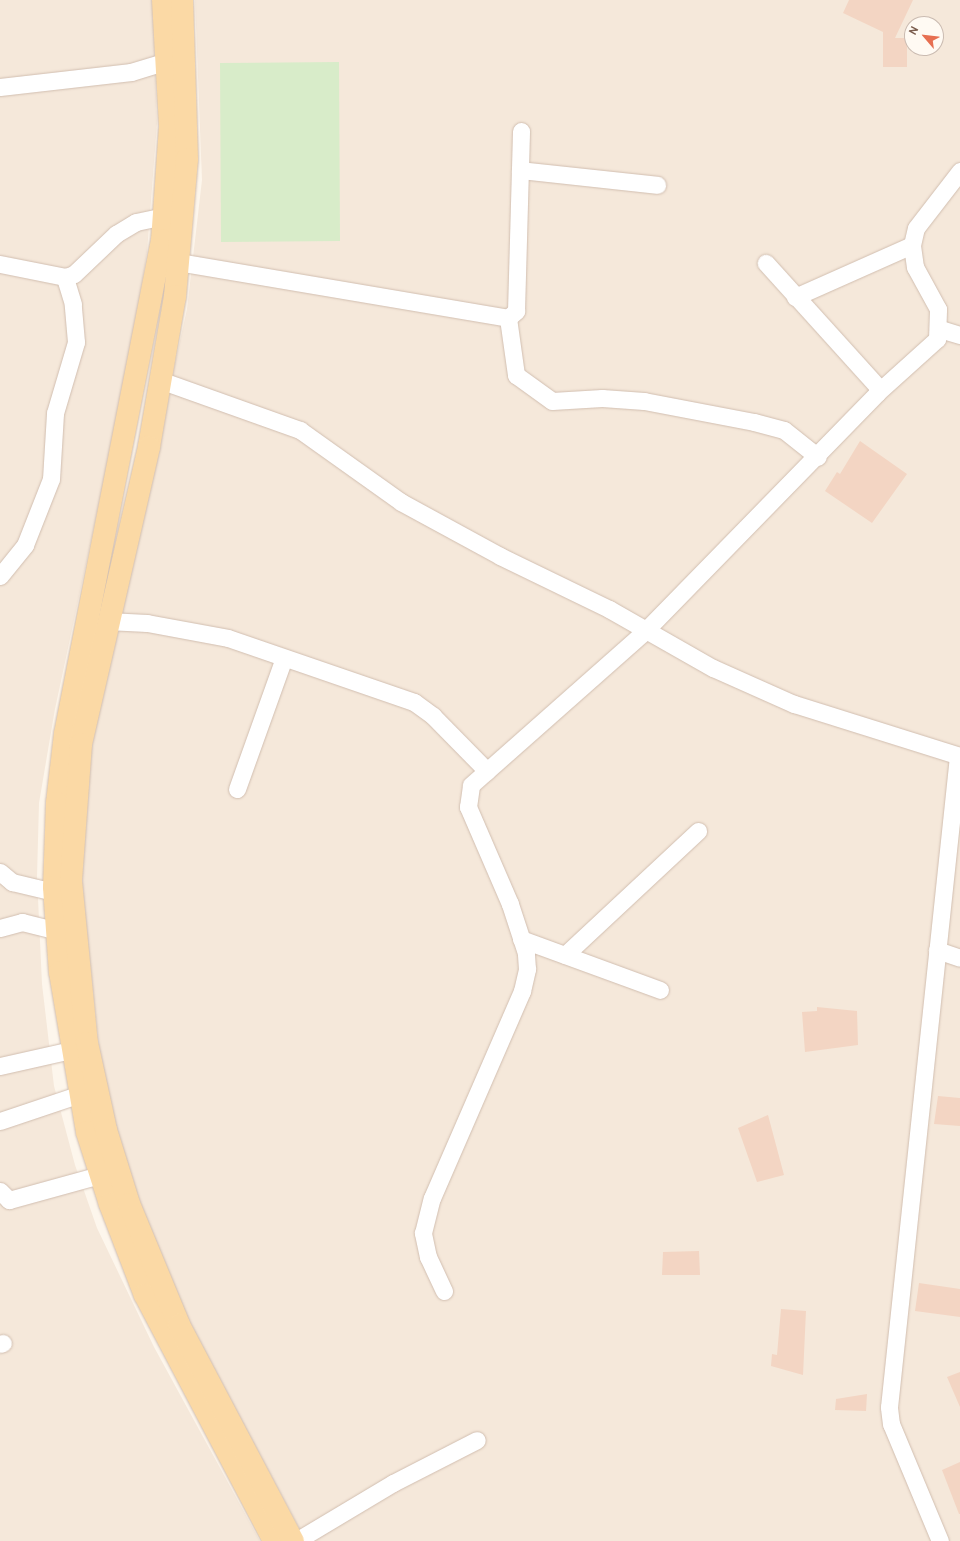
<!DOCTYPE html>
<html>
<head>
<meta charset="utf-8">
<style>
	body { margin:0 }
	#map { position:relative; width:960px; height:1541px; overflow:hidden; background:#fdf6ec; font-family:Overpass,sans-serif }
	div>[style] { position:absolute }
	.residential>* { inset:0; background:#f5e8da }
	.green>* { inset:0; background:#d8ecc9 }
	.building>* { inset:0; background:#f3d5c3 }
	.roads { filter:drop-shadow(0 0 1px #d1beb0) drop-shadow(0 0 1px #d1beb0) }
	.minor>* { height:17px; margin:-8.5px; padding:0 8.5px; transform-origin:8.5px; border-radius:8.5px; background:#fff }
	.major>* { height:22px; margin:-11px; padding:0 11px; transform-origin:11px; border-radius:11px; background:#fbd9a5 }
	span { translate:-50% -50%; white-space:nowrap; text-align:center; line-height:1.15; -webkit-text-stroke:3px #fffaf3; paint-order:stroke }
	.north { position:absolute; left:904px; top:16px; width:40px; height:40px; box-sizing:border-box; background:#fffaf3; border:1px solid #cabbb1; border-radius:50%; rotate:298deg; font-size:11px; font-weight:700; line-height:16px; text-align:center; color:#7a5c4d }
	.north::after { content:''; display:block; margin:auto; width:14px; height:18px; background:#e76f51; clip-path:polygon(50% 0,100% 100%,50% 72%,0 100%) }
</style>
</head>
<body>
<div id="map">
	<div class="residential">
		<i style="clip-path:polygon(0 0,153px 0,157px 124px,147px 252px,131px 354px,55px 709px,39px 803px,37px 877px,42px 984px,54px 1086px,75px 1165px,97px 1228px,154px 1347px,260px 1541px,0 1541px)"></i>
		<i style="clip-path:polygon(evenodd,195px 0,960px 0,960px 1541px,306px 1541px,195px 1334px,139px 1209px,105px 1098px,82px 891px,83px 818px,92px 738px,187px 309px,202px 180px,195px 0,912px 24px,936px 24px,936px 48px,912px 48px,912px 24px)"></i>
	</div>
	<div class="green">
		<i style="clip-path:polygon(339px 62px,340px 241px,221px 242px,220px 63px)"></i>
	</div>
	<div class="building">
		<i style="clip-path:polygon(849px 0,913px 0,895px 38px,907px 38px,907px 67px,883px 67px,883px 32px,843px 13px)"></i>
		<i style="clip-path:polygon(860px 441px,907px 474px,872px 523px,825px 491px,837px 472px,840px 474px)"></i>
		<i style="clip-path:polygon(817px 1007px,857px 1011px,858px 1045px,805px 1052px,802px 1012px,817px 1011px)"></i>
		<i style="clip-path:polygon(938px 1096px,960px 1098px,960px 1126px,934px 1124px)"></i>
		<i style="clip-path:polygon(768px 1115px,784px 1175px,757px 1182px,738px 1128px)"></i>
		<i style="clip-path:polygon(699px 1251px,700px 1275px,662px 1275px,663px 1252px)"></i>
		<i style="clip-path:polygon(919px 1283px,960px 1289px,960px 1317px,915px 1311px)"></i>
		<i style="clip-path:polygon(781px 1309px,806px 1311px,803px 1375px,771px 1366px,772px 1354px,777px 1355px)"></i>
		<i style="clip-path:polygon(960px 1372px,960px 1407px,947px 1377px)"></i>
		<i style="clip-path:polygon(867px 1394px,866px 1411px,835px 1410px,836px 1399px)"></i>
		<i style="clip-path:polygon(960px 1462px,960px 1514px,959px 1514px,942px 1470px)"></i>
	</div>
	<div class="roads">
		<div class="minor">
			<i style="left:0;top:87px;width:132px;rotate:-6.5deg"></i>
			<i style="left:131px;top:72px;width:39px;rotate:-17deg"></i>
			<i style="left:520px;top:170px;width:138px;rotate:6.2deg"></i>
			<i style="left:178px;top:262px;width:335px;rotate:9.6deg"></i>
			<i style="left:508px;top:318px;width:11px;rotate:-41deg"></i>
			<i style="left:516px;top:311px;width:180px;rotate:-88.4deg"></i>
			<i style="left:0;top:264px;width:66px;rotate:11.3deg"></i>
			<i style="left:65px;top:277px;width:9px;rotate:-18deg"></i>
			<i style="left:74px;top:274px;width:58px;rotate:-43.6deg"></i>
			<i style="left:116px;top:234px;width:23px;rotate:-31deg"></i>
			<i style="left:136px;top:222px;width:29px;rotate:-12deg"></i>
			<i style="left:795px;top:297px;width:128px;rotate:-24deg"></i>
			<i style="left:508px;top:318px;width:58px;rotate:82deg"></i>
			<i style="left:516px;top:375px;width:44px;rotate:35.8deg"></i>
			<i style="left:552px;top:401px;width:50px;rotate:-3.4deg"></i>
			<i style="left:602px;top:398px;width:42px;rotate:4.1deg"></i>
			<i style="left:644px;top:401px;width:112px;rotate:10.8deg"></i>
			<i style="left:754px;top:422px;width:31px;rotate:15deg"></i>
			<i style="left:784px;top:430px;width:43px;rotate:38.5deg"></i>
			<i style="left:940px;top:329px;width:21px;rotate:17deg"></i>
			<i style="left:160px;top:380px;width:149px;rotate:19.7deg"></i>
			<i style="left:300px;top:430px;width:124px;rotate:35.5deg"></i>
			<i style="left:401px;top:502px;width:113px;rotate:28.6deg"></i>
			<i style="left:500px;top:556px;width:121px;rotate:25.9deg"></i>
			<i style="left:609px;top:609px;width:120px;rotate:29.6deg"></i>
			<i style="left:713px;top:668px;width:89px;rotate:24deg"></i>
			<i style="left:794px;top:704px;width:174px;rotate:17.4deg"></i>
			<i style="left:877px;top:393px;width:81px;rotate:-42deg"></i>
			<i style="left:937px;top:339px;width:30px;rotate:-88deg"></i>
			<i style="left:938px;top:309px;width:48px;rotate:-118.7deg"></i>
			<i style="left:915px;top:267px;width:22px;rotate:-98deg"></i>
			<i style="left:912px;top:245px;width:17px;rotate:-77deg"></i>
			<i style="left:916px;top:228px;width:72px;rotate:-52.3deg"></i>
			<i style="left:0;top:576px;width:40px;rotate:-51deg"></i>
			<i style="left:25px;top:545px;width:71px;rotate:-68.5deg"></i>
			<i style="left:51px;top:479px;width:66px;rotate:-86.5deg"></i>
			<i style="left:55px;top:413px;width:74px;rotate:-73.5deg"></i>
			<i style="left:76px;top:342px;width:38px;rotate:-95deg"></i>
			<i style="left:73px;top:304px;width:28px;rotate:-107deg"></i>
			<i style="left:107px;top:621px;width:40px;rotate:2.9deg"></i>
			<i style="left:147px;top:623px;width:82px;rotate:10.5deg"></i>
			<i style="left:228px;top:638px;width:197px;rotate:19deg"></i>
			<i style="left:414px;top:702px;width:24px;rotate:36deg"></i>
			<i style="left:433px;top:716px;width:77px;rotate:45.5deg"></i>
			<i style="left:237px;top:789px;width:139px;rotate:-70.3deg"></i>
			<i style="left:0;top:872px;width:16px;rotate:40deg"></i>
			<i style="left:12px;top:882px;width:43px;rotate:13.4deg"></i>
			<i style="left:0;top:928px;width:23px;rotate:-15deg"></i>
			<i style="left:22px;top:922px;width:36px;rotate:14deg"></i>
			<i style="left:521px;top:939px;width:148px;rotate:20.1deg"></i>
			<i style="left:937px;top:950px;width:24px;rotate:19deg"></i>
			<i style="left:565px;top:955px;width:182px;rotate:-43deg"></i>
			<i style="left:0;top:1066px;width:73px;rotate:-12.7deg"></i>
			<i style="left:0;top:1121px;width:84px;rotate:-18.6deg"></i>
			<i style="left:0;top:1191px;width:13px;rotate:45deg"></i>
			<i style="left:9px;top:1200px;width:94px;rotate:-15.4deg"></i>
			<i style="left:444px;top:1291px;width:38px;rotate:-115deg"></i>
			<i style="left:428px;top:1257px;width:25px;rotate:-102deg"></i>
			<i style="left:423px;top:1233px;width:36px;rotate:-76deg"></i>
			<i style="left:432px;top:1198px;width:226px;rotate:-66.5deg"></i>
			<i style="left:522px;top:991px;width:23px;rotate:-77deg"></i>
			<i style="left:527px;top:969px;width:16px;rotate:-94deg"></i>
			<i style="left:526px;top:953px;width:52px;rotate:-108.1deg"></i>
			<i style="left:510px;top:904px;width:106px;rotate:-113.4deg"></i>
			<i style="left:468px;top:807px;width:22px;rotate:-82deg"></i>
			<i style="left:471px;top:785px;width:234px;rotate:-41.5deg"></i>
			<i style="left:646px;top:630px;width:331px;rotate:-45.7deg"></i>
			<i style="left:877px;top:393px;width:7px;rotate:-90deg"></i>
			<i style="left:877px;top:386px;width:166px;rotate:-132.1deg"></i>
			<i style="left:0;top:1344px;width:3px;rotate:-18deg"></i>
			<i style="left:296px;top:1541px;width:113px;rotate:-30.9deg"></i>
			<i style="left:393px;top:1483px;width:94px;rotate:-27.1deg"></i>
			<i style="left:940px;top:1541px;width:127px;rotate:-112.7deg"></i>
			<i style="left:891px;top:1424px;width:17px;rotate:-97deg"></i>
			<i style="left:889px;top:1407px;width:655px;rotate:-83.95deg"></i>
		</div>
		<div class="major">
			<i style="left:163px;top:0;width:127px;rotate:86.8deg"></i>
			<i style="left:170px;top:127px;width:113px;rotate:94deg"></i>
			<i style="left:162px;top:240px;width:503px;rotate:101.11deg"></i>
			<i style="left:65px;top:734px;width:69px;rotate:96.6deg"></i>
			<i style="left:57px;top:803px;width:84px;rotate:92deg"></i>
			<i style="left:54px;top:887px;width:85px;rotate:86deg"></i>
			<i style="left:60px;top:972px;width:162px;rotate:80.4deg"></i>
			<i style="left:87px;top:1132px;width:76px;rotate:72.3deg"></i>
			<i style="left:110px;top:1204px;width:97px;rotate:69deg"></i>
			<i style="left:145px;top:1295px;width:278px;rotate:62.3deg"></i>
			<i style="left:182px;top:0;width:159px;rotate:88.2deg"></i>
			<i style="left:187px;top:159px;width:138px;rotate:95deg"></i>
			<i style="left:175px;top:296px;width:153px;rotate:99.8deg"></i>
			<i style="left:149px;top:447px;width:305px;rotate:102.9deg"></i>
			<i style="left:81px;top:744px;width:137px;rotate:94.2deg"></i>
			<i style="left:71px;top:881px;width:163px;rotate:84.4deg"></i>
			<i style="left:87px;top:1043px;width:89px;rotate:77.7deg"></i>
			<i style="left:106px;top:1130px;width:77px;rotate:72.7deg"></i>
			<i style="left:129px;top:1204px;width:131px;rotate:67.5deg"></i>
			<i style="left:179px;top:1325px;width:244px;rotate:62.2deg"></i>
		</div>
	</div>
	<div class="north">N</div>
</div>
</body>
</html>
